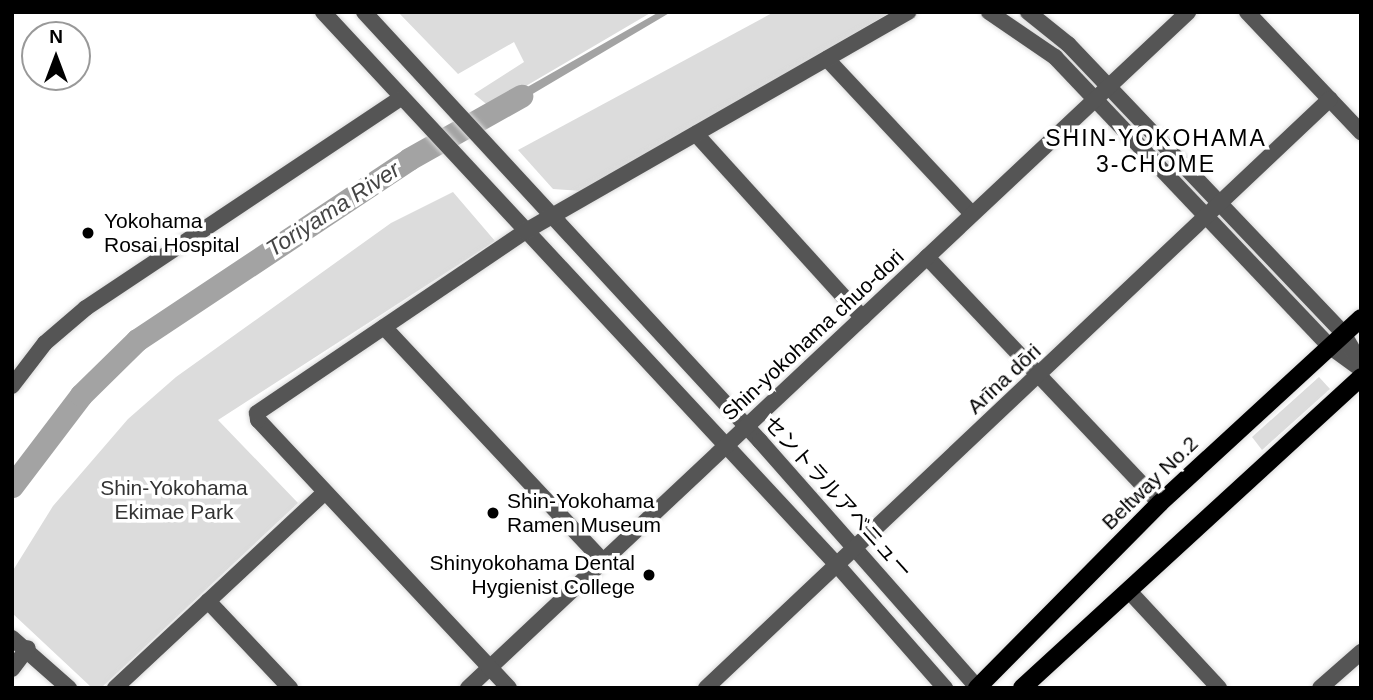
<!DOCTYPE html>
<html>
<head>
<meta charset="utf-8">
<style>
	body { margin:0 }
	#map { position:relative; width:1373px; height:700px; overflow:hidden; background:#fff; font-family:Helvetica,"Noto Sans JP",sans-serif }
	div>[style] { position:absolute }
	.green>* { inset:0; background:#dcdcdc }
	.water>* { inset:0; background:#a3a3a3 }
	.river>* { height:23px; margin:-11.5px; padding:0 11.5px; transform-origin:11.5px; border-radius:11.5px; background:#a3a3a3 }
	.roads { filter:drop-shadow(0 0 2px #dbdbdb) drop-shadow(0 0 2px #dbdbdb) }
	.minor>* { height:16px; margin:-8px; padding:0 8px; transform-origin:8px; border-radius:8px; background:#555 }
	.major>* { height:18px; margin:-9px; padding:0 9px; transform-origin:9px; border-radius:9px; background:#000 }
	.dots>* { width:19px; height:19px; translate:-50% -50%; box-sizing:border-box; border:4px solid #fff; border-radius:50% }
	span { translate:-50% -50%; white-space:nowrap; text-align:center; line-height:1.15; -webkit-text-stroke:7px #fff; paint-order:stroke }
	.poi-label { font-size:21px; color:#000 }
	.left { translate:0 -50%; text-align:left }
	.right { translate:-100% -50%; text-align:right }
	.street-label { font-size:21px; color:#000 }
	.park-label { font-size:21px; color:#333 }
	.neighbourhood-label { font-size:23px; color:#000; letter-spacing:2px }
	.water-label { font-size:23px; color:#444; font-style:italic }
	.frame { position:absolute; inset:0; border:14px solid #000; pointer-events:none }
	.north { position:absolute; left:21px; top:21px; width:70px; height:70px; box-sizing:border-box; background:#fff; border:2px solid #999; border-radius:50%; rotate:0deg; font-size:19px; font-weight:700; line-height:28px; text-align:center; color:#000 }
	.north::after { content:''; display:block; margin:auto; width:24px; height:32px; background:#000; clip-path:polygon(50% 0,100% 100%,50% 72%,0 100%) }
</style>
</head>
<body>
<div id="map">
	<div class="green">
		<i style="clip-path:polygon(398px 12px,652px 12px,490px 107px,474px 94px,524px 62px,514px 42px,458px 74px)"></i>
		<i style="clip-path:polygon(774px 12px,891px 12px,582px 191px,553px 189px,518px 150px)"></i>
		<i style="clip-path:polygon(453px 192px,495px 241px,218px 420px,298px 503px,101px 688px,91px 687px,12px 613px,12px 572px,53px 506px,128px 419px,176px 377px,391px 223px)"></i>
		<i style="clip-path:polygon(1319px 377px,1330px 389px,1262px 450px,1252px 437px)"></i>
	</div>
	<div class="water">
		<i style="clip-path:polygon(659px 12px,671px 12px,497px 115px,492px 107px)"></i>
	</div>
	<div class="river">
		<i style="left:12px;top:486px;width:114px;rotate:-52.8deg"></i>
		<i style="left:81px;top:395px;width:78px;rotate:-44.5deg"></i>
		<i style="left:137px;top:340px;width:327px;rotate:-33.6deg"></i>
		<i style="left:409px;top:159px;width:129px;rotate:-29.4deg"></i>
	</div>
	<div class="roads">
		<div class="minor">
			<i style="left:323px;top:12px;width:755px;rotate:47.09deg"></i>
			<i style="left:837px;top:565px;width:164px;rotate:48.7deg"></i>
			<i style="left:364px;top:12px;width:584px;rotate:47.29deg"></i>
			<i style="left:760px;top:441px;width:329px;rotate:48.6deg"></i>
			<i style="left:989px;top:12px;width:80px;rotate:34.3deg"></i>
			<i style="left:1055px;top:57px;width:398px;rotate:46.5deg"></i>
			<i style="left:1329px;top:346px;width:39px;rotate:36deg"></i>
			<i style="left:1028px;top:12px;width:51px;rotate:38.7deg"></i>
			<i style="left:1068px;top:44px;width:399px;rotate:46.4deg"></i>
			<i style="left:1343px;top:333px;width:36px;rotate:60deg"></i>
			<i style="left:1247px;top:12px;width:166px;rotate:46.5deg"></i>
			<i style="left:827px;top:59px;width:212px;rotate:46.9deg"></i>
			<i style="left:696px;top:134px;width:248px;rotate:47.8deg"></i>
			<i style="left:927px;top:257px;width:339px;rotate:46.6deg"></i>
			<i style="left:384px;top:327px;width:320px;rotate:46.9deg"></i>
			<i style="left:12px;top:386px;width:54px;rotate:-52.5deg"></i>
			<i style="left:45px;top:343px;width:54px;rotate:-40.5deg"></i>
			<i style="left:86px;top:308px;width:376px;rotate:-33.7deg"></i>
			<i style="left:1128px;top:590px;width:134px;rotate:47.1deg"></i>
			<i style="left:208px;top:601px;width:120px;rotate:46.7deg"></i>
			<i style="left:12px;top:638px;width:76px;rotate:41.3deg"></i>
			<i style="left:12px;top:669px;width:26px;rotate:-53deg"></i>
			<i style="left:115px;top:688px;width:287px;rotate:-43deg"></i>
			<i style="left:468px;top:688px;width:988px;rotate:-43.19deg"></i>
			<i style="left:509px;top:688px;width:367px;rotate:-133.1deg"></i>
			<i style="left:258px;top:420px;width:7px;rotate:-98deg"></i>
			<i style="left:257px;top:413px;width:323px;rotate:-34.1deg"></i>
			<i style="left:524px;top:232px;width:443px;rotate:-29.8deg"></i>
			<i style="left:706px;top:688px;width:858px;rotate:-43.35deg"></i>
			<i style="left:1320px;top:688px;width:55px;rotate:-41.3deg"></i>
		</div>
		<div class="major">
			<i style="left:977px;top:688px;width:260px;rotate:-45.3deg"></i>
			<i style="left:1160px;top:503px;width:273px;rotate:-42.6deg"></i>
			<i style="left:1022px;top:688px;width:460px;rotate:-42.5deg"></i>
		</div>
	</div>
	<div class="dots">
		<i style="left:88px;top:233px;background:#000"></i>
		<i style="left:493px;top:513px;background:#000"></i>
		<i style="left:649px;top:575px;background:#000"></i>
	</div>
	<div class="poi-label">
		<span class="left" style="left:104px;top:233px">Yokohama<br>Rosai Hospital</span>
		<span class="left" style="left:507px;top:513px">Shin-Yokohama<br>Ramen Museum</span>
		<span class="right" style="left:635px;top:575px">Shinyokohama Dental<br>Hygienist College</span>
	</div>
	<div class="street-label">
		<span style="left:813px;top:335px;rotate:-43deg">Shin-yokohama chuo-dori</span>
		<span style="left:1004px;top:379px;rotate:-43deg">Arīna dōri</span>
		<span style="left:1150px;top:483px;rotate:-44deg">Beltway No.2</span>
		<span style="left:838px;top:497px;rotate:48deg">セントラルアベニュー</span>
	</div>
	<div class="park-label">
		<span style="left:174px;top:500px">Shin-Yokohama<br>Ekimae Park</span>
	</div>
	<div class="neighbourhood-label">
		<span style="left:1156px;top:151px">SHIN-YOKOHAMA<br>3-CHOME</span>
	</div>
	<div class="water-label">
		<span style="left:333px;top:209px;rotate:-33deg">Toriyama River</span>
	</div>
	<div class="frame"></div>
	<div class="north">N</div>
</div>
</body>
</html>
